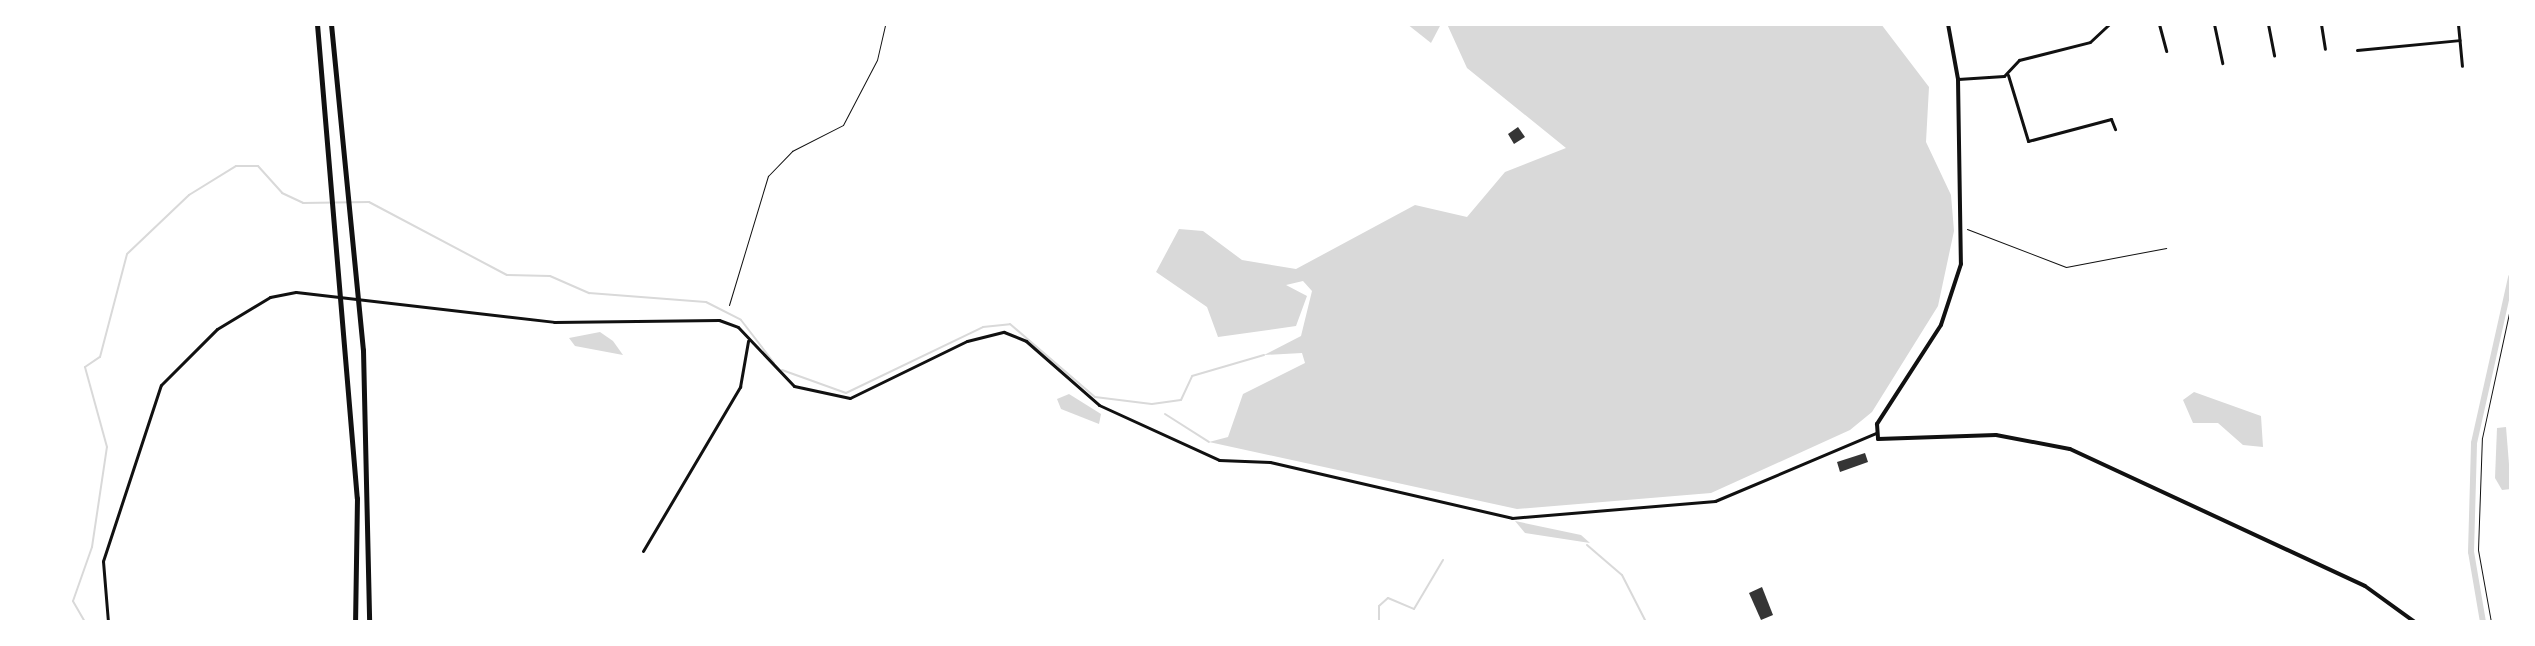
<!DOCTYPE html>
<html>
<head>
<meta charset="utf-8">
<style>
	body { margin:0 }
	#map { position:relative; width:2535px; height:646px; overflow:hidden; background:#fff; font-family:"Fira Sans Condensed",sans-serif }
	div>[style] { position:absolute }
	.water>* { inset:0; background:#d9d9d9 }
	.stream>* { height:2px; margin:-1px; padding:0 1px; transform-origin:1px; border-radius:1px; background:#d9d9d9 }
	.canal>* { height:6px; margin:-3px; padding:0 3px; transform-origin:3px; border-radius:3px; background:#d9d9d9 }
	.building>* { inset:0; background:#353535 }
	.path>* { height:1px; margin:-0.5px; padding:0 0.5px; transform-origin:0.5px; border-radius:0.5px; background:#111 }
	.minor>* { height:3px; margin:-1.5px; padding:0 1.5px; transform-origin:1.5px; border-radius:1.5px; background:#111 }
	.secondary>* { height:4px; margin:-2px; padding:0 2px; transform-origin:2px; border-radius:2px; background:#111 }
	.motorway>* { height:5px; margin:-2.5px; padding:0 2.5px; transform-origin:2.5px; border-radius:2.5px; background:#111 }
	span { translate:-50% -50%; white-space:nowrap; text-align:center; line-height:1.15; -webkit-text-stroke:6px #fff; paint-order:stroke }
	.frame { position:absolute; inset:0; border:26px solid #fff; pointer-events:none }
</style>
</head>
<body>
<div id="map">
	<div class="water">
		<i style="clip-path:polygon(1407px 24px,1441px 24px,1431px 43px)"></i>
		<i style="clip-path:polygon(1447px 24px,1881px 24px,1929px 87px,1926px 142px,1951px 195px,1954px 231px,1938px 306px,1872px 412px,1850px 430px,1711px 493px,1517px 509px,1209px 442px,1228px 437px,1243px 394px,1305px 363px,1302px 353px,1264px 355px,1301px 336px,1312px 291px,1303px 281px,1286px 285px,1307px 296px,1296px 326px,1218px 337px,1207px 307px,1156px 272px,1179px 229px,1203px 231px,1242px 260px,1296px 269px,1415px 205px,1467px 217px,1505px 172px,1566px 148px,1467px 68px)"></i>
		<i style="clip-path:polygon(600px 332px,613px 341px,623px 355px,575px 346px,569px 338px)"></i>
		<i style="clip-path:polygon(2194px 392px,2261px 416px,2263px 447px,2243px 445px,2218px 423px,2193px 423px,2183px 400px)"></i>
		<i style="clip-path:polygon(1069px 394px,1101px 414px,1099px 424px,1061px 409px,1057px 399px)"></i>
		<i style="clip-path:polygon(2506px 427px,2511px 489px,2502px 490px,2495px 478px,2497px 428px)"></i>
		<i style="clip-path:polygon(1515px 521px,1581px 535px,1590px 543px,1525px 533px)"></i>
	</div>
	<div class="stream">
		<i style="left:782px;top:370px;width:68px;rotate:19.8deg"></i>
		<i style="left:846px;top:393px;width:152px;rotate:-25.7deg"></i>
		<i style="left:983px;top:327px;width:27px;rotate:-6deg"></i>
		<i style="left:1010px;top:324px;width:112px;rotate:40.7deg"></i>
		<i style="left:1095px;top:397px;width:57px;rotate:7deg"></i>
		<i style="left:1152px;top:404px;width:29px;rotate:-8deg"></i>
		<i style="left:1181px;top:400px;width:26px;rotate:-65deg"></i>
		<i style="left:1192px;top:376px;width:75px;rotate:-16.3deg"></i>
		<i style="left:1165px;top:414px;width:52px;rotate:32.5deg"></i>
		<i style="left:1587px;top:545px;width:46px;rotate:40.6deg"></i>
		<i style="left:1622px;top:575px;width:53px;rotate:62.9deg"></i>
		<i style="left:85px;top:622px;width:24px;rotate:-120deg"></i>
		<i style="left:73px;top:601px;width:57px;rotate:-70.6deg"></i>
		<i style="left:92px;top:547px;width:101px;rotate:-81.5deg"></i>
		<i style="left:107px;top:447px;width:83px;rotate:-105.4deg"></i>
		<i style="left:85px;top:367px;width:18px;rotate:-34deg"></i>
		<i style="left:100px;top:357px;width:106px;rotate:-75.3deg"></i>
		<i style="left:127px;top:254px;width:86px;rotate:-43.6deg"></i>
		<i style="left:189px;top:195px;width:55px;rotate:-31.7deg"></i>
		<i style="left:236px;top:166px;width:22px"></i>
		<i style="left:258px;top:166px;width:36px;rotate:48deg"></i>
		<i style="left:282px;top:193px;width:23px;rotate:25deg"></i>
		<i style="left:303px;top:203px;width:66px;rotate:-0.9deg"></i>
		<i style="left:369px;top:202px;width:156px;rotate:27.9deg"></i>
		<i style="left:507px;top:275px;width:43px;rotate:1.3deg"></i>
		<i style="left:550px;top:276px;width:43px;rotate:23.6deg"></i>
		<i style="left:589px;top:293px;width:117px;rotate:4.4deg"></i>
		<i style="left:706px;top:302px;width:39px;rotate:27deg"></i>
		<i style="left:741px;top:320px;width:54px;rotate:52.5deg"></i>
		<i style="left:1379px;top:622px;width:16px;rotate:-90deg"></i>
		<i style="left:1379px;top:606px;width:12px;rotate:-42deg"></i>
		<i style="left:1388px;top:598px;width:28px;rotate:23deg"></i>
		<i style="left:1414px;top:609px;width:57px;rotate:-59.4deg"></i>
	</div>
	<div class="canal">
		<i style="left:2483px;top:622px;width:71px;rotate:-99.7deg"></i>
		<i style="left:2471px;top:552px;width:109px;rotate:-88.4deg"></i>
		<i style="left:2474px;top:443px;width:170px;rotate:-77.4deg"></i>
	</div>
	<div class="building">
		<i style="clip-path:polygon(1518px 127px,1525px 137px,1514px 144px,1508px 134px)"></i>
		<i style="clip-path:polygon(1865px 453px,1868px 462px,1840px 472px,1837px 462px)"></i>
		<i style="clip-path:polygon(1762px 587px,1773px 615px,1761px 620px,1749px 593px)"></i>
	</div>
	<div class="path">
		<i style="left:1967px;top:229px;width:106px;rotate:21deg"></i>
		<i style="left:2066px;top:267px;width:102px;rotate:-10.8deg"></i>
		<i style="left:729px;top:305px;width:135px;rotate:-73.2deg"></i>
		<i style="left:768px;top:176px;width:35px;rotate:-46deg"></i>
		<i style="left:792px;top:151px;width:57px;rotate:-27deg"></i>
		<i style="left:843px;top:125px;width:73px;rotate:-62.4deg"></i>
		<i style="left:877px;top:60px;width:37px;rotate:-77deg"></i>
		<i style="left:2491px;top:622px;width:73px;rotate:-100.2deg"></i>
		<i style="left:2478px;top:550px;width:112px;rotate:-88deg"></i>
		<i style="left:2482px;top:438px;width:137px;rotate:-77.8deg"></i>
	</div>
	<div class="minor">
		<i style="left:2159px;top:24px;width:28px;rotate:75deg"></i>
		<i style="left:2214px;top:24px;width:40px;rotate:78deg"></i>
		<i style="left:2268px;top:24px;width:32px;rotate:79deg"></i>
		<i style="left:2321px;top:24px;width:25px;rotate:81deg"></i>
		<i style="left:2458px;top:24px;width:42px;rotate:84.6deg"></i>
		<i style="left:2357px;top:50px;width:103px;rotate:-5.5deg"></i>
		<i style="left:2008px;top:75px;width:69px;rotate:73.1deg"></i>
		<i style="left:2028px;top:141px;width:86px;rotate:-14.8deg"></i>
		<i style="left:2111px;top:119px;width:11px;rotate:68deg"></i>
		<i style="left:1958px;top:79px;width:46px;rotate:-3.7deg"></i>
		<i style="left:2004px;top:76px;width:22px;rotate:-47deg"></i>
		<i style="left:2019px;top:60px;width:73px;rotate:-14.2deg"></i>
		<i style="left:2090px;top:42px;width:26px;rotate:-43deg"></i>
		<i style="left:643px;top:551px;width:191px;rotate:-59.4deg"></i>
		<i style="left:740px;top:387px;width:47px;rotate:-80.1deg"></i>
		<i style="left:108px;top:622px;width:61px;rotate:-94.7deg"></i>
		<i style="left:103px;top:561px;width:185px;rotate:-71.8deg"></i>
		<i style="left:161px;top:385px;width:79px;rotate:-45deg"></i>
		<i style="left:217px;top:329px;width:62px;rotate:-31.1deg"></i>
		<i style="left:270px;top:297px;width:26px;rotate:-11deg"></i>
		<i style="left:296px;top:292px;width:260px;rotate:6.6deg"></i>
		<i style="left:554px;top:322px;width:165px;rotate:-0.7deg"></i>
		<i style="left:719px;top:320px;width:20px;rotate:20deg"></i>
		<i style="left:738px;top:327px;width:81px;rotate:46.5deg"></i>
		<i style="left:794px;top:386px;width:57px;rotate:12.1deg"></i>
		<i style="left:850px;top:398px;width:130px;rotate:-26deg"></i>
		<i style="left:967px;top:341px;width:38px;rotate:-14deg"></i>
		<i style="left:1004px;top:332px;width:24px;rotate:22deg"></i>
		<i style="left:1026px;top:341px;width:97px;rotate:41.2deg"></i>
		<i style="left:1099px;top:405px;width:132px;rotate:24.6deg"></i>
		<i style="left:1219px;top:460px;width:51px;rotate:2.2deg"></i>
		<i style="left:1270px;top:462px;width:248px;rotate:13deg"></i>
		<i style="left:1512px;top:518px;width:204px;rotate:-4.8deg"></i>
		<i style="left:1715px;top:501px;width:175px;rotate:-22.9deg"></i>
	</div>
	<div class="secondary">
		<i style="left:1948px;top:24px;width:56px;rotate:79.7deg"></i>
		<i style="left:1958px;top:79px;width:185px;rotate:89.1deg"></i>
		<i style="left:1961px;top:264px;width:64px;rotate:108.2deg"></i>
		<i style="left:1941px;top:325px;width:118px;rotate:122.9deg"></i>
		<i style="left:1877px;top:424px;width:15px;rotate:86deg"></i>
		<i style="left:1878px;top:439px;width:118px;rotate:-1.9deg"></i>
		<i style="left:1996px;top:435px;width:75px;rotate:10.7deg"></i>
		<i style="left:2070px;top:449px;width:325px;rotate:24.9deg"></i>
		<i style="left:2365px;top:586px;width:62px;rotate:35.8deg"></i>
	</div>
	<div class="motorway">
		<i style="left:317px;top:24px;width:476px;rotate:85.2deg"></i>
		<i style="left:357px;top:498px;width:124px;rotate:90.9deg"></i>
		<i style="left:331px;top:24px;width:328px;rotate:84.4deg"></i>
		<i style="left:363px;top:350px;width:272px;rotate:88.7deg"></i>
	</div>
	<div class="frame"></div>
</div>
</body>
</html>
